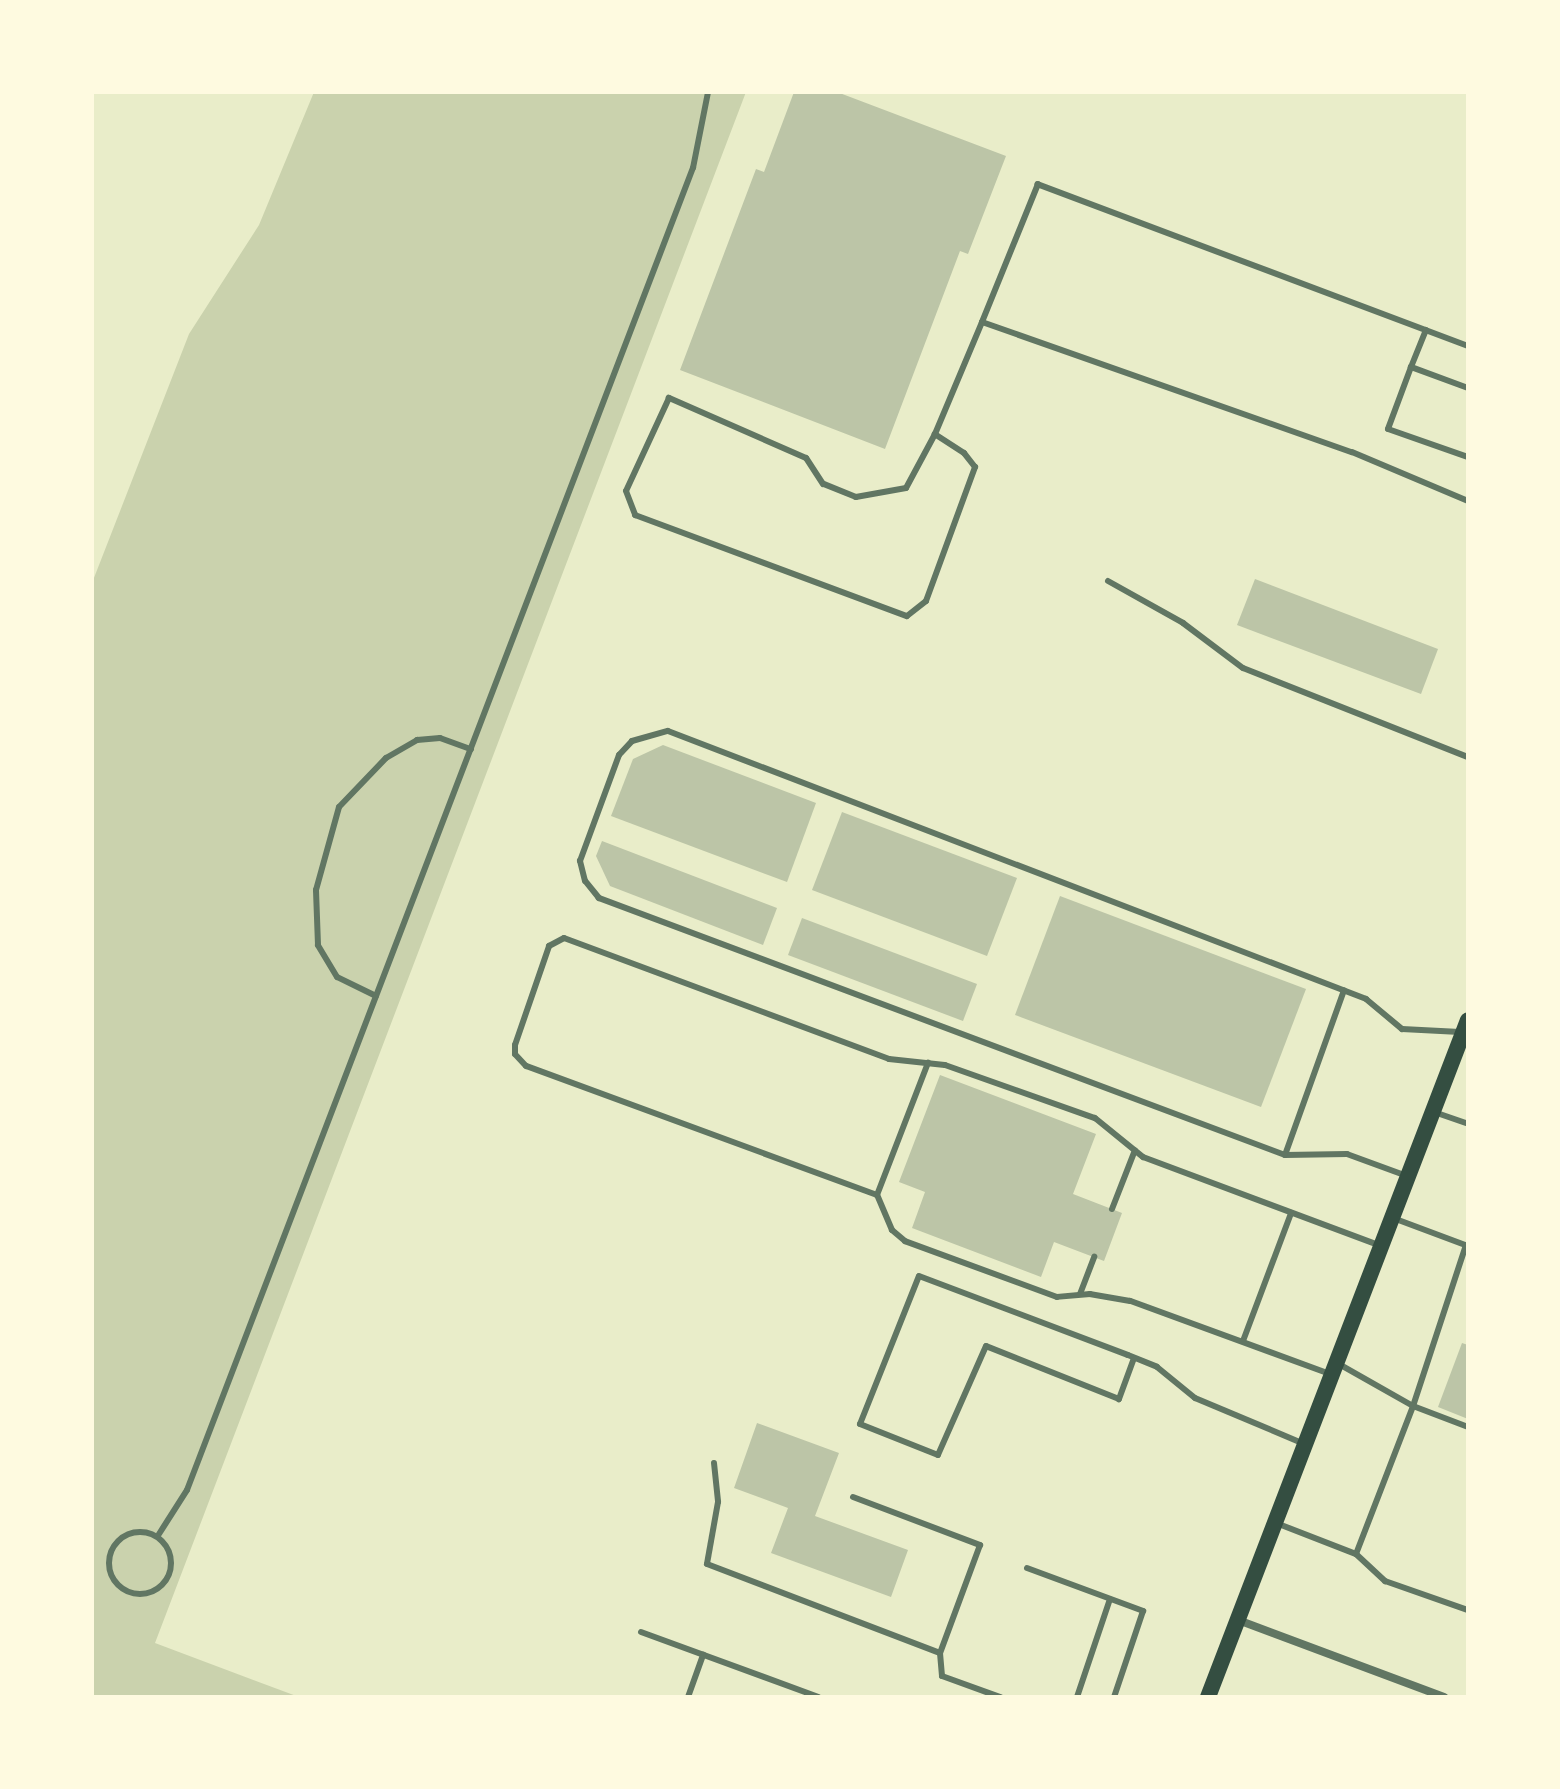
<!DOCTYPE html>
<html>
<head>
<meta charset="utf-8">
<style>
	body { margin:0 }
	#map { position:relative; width:1560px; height:1789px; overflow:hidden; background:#e9edc9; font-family:Inter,sans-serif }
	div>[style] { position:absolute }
	.green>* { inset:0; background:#cad2ad }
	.building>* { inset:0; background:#bcc5a7 }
	.service>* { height:6px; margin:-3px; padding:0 3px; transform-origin:3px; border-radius:3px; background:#617663 }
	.service>.ring { margin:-3px; padding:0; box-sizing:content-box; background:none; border:6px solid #617663; border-radius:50% }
	.minor>* { height:8px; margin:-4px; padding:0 4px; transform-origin:4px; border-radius:4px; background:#617663 }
	.secondary>* { height:16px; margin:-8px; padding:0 8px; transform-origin:8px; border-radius:8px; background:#344e41 }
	span { translate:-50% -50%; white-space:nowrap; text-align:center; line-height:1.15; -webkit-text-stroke:6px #fefae0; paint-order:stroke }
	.frame { position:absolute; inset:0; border:94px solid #fefae0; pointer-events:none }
</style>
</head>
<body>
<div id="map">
	<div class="green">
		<i style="clip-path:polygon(314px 92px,746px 92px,155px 1643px,299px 1697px,92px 1697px,92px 583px,189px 334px,259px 225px)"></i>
	</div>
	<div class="building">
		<i style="clip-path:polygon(794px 92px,837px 92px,1006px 156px,968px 254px,960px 251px,885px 449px,680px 370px,756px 169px,764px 172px)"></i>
		<i style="clip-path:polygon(1255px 579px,1438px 649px,1421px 694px,1237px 625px)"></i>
		<i style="clip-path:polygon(663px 745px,816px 803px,787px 882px,611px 816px,633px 759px)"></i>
		<i style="clip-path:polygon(842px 812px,1017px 878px,987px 956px,812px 890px)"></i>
		<i style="clip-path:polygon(602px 841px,777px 908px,763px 945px,610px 886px,596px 856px)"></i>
		<i style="clip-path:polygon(1060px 896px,1306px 989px,1261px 1107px,1015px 1015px)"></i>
		<i style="clip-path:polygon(802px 918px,977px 984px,963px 1021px,788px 955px)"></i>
		<i style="clip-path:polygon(940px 1075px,1096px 1134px,1073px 1194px,1122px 1213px,1104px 1261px,1054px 1242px,1041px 1277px,912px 1228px,925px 1192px,899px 1182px)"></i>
		<i style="clip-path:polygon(1462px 1343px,1468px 1345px,1468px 1419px,1438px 1407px)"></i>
		<i style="clip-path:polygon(757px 1423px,839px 1453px,815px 1516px,908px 1550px,891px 1597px,771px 1553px,788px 1508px,734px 1488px)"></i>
	</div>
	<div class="service">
		<i style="left:1468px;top:346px;width:460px;rotate:-159.4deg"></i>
		<i style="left:1038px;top:184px;width:149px;rotate:112.1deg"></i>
		<i style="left:982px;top:322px;width:392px;rotate:19.4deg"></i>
		<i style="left:1352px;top:452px;width:126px;rotate:22.9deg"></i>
		<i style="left:1411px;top:367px;width:40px;rotate:-68deg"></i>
		<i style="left:1468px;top:388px;width:61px;rotate:-159.8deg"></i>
		<i style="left:1411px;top:367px;width:66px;rotate:110.4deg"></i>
		<i style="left:1388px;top:429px;width:85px;rotate:19.3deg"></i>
		<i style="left:935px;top:434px;width:61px;rotate:118.2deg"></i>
		<i style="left:906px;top:488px;width:51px;rotate:169.8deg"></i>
		<i style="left:856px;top:497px;width:35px;rotate:-158deg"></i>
		<i style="left:823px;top:484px;width:31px;rotate:-123deg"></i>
		<i style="left:806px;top:458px;width:150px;rotate:-156.3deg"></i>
		<i style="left:669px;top:398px;width:102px;rotate:114.8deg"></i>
		<i style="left:626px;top:491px;width:26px;rotate:69deg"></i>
		<i style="left:635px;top:515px;width:290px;rotate:20.4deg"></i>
		<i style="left:907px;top:616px;width:24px;rotate:-38deg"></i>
		<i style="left:926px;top:601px;width:143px;rotate:-69.9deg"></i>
		<i style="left:975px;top:467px;width:18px;rotate:-128deg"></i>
		<i style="left:964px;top:453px;width:35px;rotate:-147deg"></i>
		<i style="left:935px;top:434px;width:121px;rotate:-67.2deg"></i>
		<i style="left:1108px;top:581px;width:86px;rotate:29.2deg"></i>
		<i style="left:1183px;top:623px;width:75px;rotate:36.9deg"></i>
		<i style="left:1243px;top:668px;width:242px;rotate:21.6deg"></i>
		<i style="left:376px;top:996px;width:43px;rotate:-154deg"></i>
		<i style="left:337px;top:977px;width:37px;rotate:-121deg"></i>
		<i style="left:318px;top:945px;width:55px;rotate:-92.1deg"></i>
		<i style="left:316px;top:890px;width:86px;rotate:-74.5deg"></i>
		<i style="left:339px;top:807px;width:68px;rotate:-46.2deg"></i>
		<i style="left:386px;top:758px;width:36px;rotate:-30deg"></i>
		<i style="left:417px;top:740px;width:23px;rotate:-5deg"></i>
		<i style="left:440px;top:738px;width:33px;rotate:20deg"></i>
		<i style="left:1434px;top:1112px;width:36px;rotate:19deg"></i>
		<i style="left:1285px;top:1155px;width:175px;rotate:-70.3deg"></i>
		<i style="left:1407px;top:1176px;width:64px;rotate:-159.9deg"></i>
		<i style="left:1347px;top:1154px;width:62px;rotate:179.1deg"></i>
		<i style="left:1285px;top:1155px;width:733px;rotate:-159.46deg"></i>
		<i style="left:599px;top:898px;width:22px;rotate:-129deg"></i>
		<i style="left:585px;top:881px;width:21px;rotate:-104deg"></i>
		<i style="left:580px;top:861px;width:113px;rotate:-69.8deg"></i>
		<i style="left:619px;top:755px;width:19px;rotate:-47deg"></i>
		<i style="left:632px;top:741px;width:37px;rotate:-16deg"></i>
		<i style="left:668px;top:731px;width:748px;rotate:21deg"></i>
		<i style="left:1366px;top:999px;width:47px;rotate:39.8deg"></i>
		<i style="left:1402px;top:1029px;width:58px;rotate:3deg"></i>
		<i style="left:877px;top:1195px;width:142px;rotate:-68.9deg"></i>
		<i style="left:1112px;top:1209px;width:63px;rotate:-68.7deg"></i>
		<i style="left:1393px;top:1218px;width:80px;rotate:20.5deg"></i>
		<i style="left:1466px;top:1245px;width:169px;rotate:108.2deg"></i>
		<i style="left:1413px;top:1406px;width:59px;rotate:20.9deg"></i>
		<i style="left:1080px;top:1294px;width:40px;rotate:-69deg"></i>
		<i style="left:1243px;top:1341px;width:137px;rotate:-69.4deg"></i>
		<i style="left:1134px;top:1358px;width:44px;rotate:110.1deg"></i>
		<i style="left:1119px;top:1399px;width:143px;rotate:-158.3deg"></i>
		<i style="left:986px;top:1346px;width:119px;rotate:113.8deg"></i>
		<i style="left:938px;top:1455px;width:84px;rotate:-158.3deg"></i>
		<i style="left:860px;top:1424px;width:159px;rotate:-68.3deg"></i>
		<i style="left:919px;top:1276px;width:223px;rotate:20.7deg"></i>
		<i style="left:1128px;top:1355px;width:31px;rotate:22deg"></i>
		<i style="left:1157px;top:1367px;width:49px;rotate:39.2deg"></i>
		<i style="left:1195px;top:1398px;width:116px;rotate:22.8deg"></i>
		<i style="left:1330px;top:1374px;width:213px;rotate:-159.9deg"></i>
		<i style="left:1130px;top:1301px;width:41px;rotate:-170.1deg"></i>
		<i style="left:1090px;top:1294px;width:33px;rotate:175deg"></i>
		<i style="left:1057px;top:1297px;width:162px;rotate:-159.8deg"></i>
		<i style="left:905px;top:1241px;width:17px;rotate:-140deg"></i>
		<i style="left:892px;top:1230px;width:38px;rotate:-113deg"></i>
		<i style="left:877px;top:1195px;width:374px;rotate:-159.8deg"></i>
		<i style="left:526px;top:1066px;width:16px;rotate:-133deg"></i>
		<i style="left:515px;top:1054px;width:9px;rotate:-90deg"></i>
		<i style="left:515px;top:1045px;width:105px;rotate:-71deg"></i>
		<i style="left:549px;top:946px;width:17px;rotate:-28deg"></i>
		<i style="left:564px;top:938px;width:347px;rotate:20.4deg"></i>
		<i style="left:889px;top:1059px;width:56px;rotate:6.1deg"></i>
		<i style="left:945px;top:1065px;width:159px;rotate:19.5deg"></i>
		<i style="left:1095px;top:1118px;width:62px;rotate:39.1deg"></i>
		<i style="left:1143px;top:1157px;width:251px;rotate:20.5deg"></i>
		<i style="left:714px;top:1463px;width:39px;rotate:84deg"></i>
		<i style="left:718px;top:1502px;width:63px;rotate:100.1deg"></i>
		<i style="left:707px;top:1564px;width:249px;rotate:20.9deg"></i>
		<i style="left:940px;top:1653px;width:23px;rotate:85deg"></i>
		<i style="left:942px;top:1676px;width:62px;rotate:19.9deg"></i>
		<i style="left:853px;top:1497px;width:136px;rotate:20.7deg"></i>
		<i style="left:980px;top:1545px;width:115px;rotate:110.3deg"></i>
		<i style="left:1276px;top:1523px;width:86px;rotate:21.2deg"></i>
		<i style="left:1356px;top:1554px;width:159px;rotate:-68.9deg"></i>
		<i style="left:1413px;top:1406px;width:87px;rotate:-150.5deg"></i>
		<i class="ring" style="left:109px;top:1532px;width:56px;height:56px"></i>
		<i style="left:159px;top:1534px;width:52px;rotate:-57.5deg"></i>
		<i style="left:187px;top:1490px;width:1416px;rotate:-69.06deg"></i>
		<i style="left:693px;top:168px;width:77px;rotate:-78.8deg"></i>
		<i style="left:1356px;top:1554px;width:40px;rotate:43deg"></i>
		<i style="left:1385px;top:1581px;width:88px;rotate:19.3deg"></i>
		<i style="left:1027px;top:1568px;width:124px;rotate:20.3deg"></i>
		<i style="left:1143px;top:1611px;width:91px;rotate:108.6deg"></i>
		<i style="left:641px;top:1632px;width:189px;rotate:20.1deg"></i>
		<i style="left:688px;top:1697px;width:45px;rotate:-70.3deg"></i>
		<i style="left:1077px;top:1697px;width:103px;rotate:-71.4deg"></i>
	</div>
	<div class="minor">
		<i style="left:1238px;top:1620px;width:220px;rotate:20.5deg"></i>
	</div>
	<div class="secondary">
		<i style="left:1208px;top:1697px;width:725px;rotate:-68.99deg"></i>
	</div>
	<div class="frame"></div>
</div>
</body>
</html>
